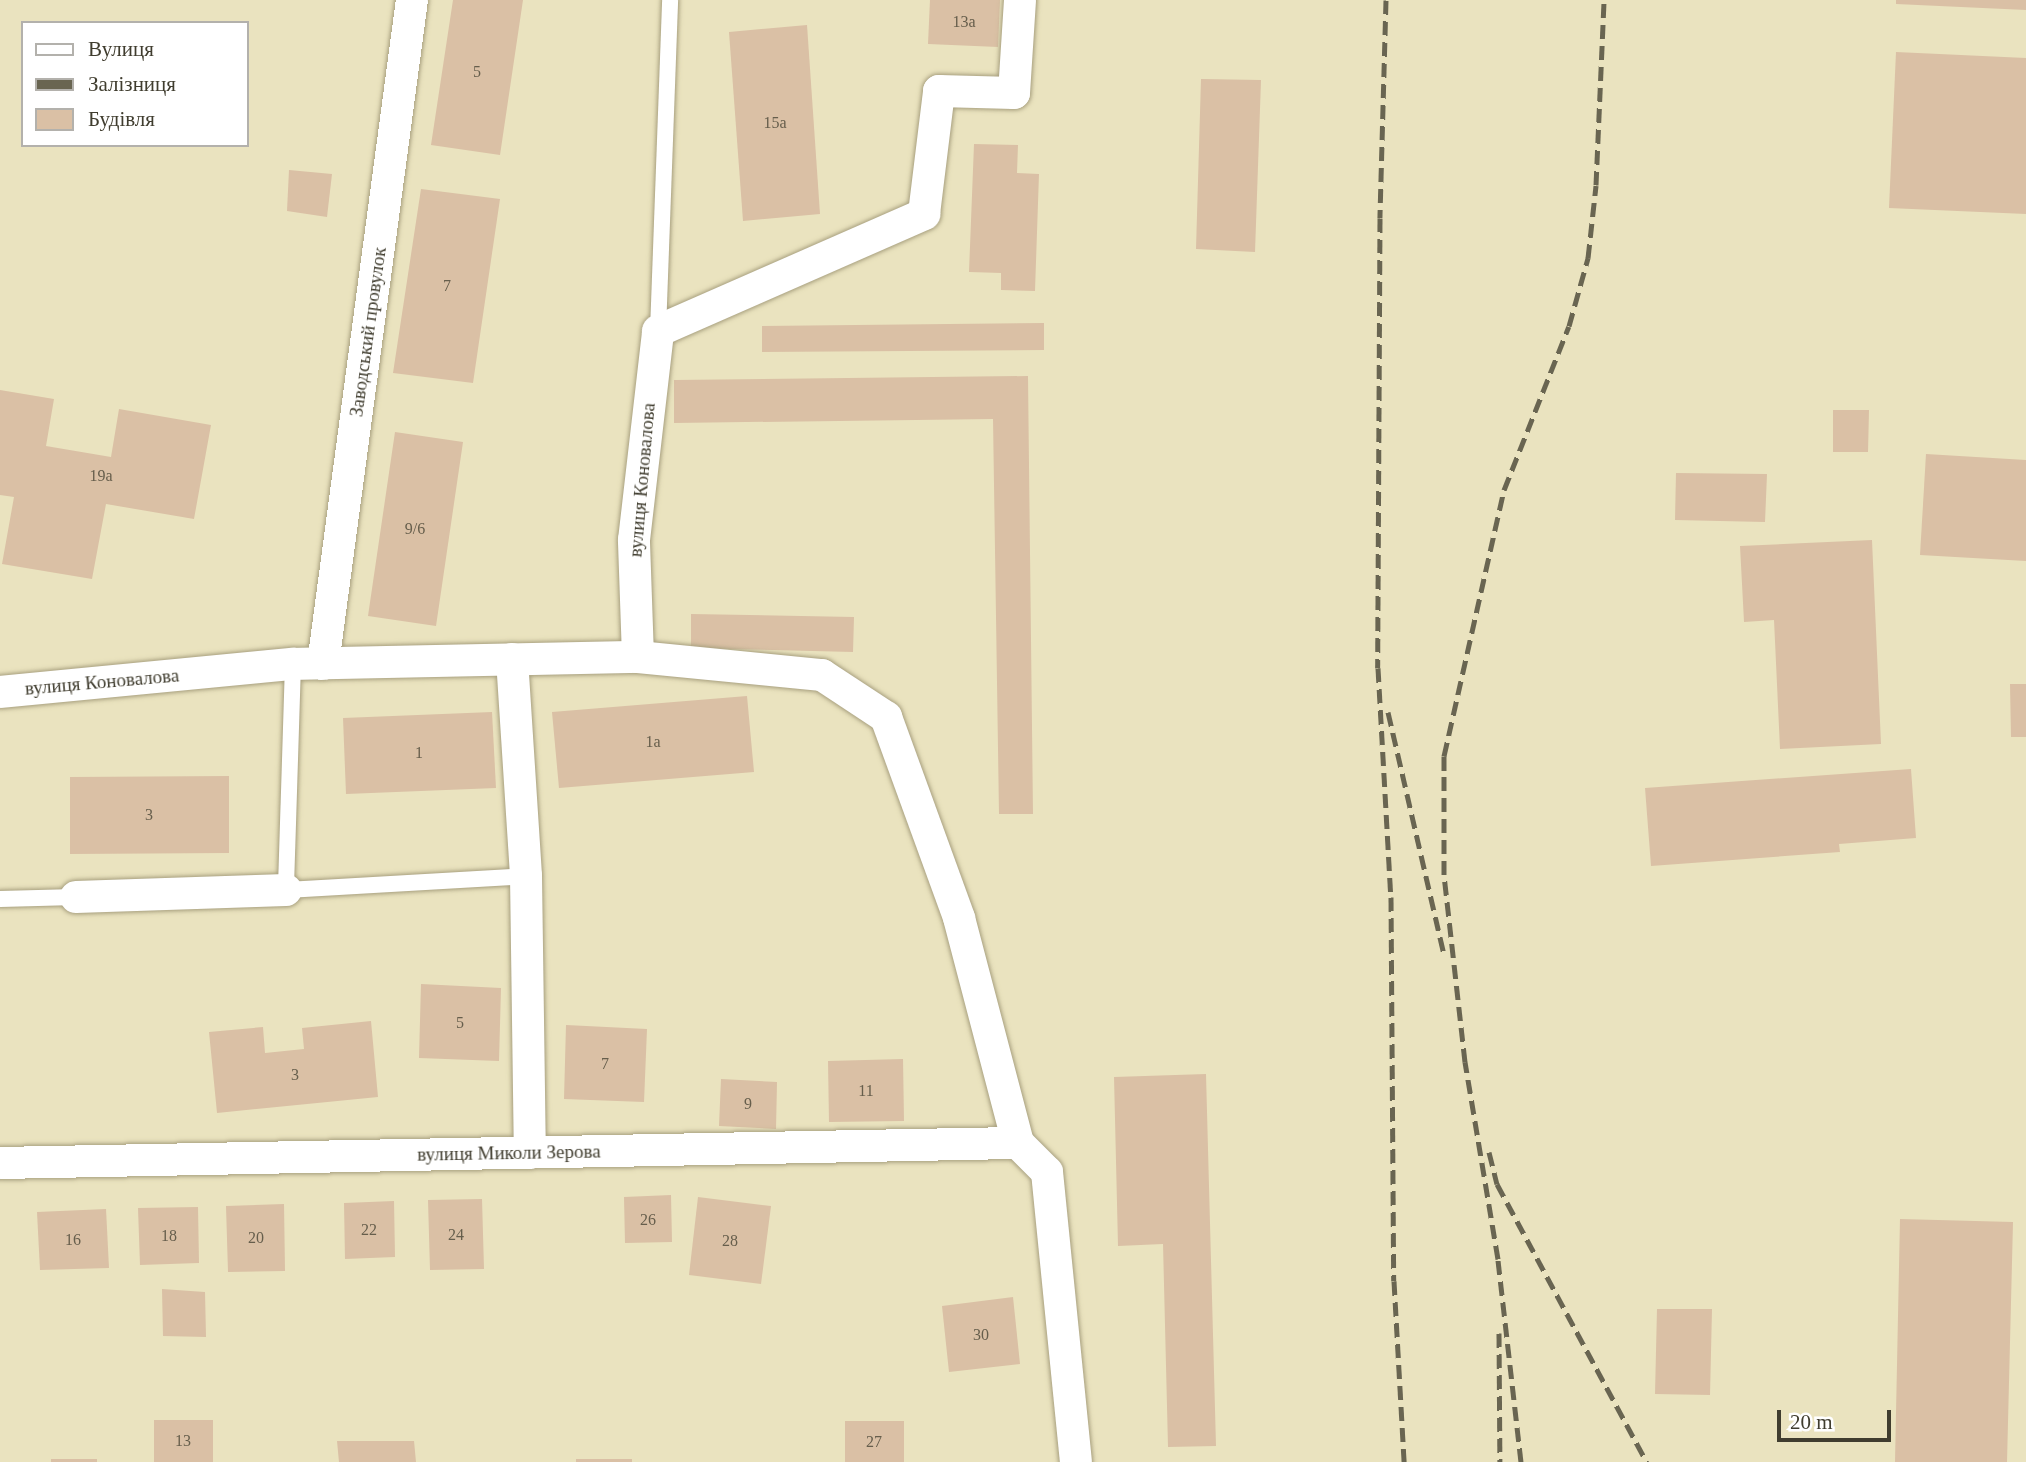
<!DOCTYPE html>
<html>
<head>
<meta charset="utf-8">
<style>
	body { margin:0 }
	#map { position:relative; width:2026px; height:1462px; overflow:hidden; background:#eae3bf; font-family:Georgia,serif }
	div>[style] { position:absolute }
	.building>* { inset:0; background:#dac0a5 }
	.roads { filter:drop-shadow(0 0 2px #a8a07f) drop-shadow(0 0 2px #a8a07f) }
	.lane>* { height:16px; margin:-8px; padding:0 8px; transform-origin:8px; border-radius:8px; background:#fff }
	.street>* { height:32px; margin:-16px; padding:0 16px; transform-origin:16px; border-radius:16px; background:#fff }
	.rail>* { height:5px; margin-top:-2.5px; transform-origin:0; background:repeating-linear-gradient(90deg,#696551 0 14px,transparent 0 21px) }
	span { translate:-50% -50%; white-space:nowrap; text-align:center; line-height:1.15; -webkit-text-stroke:5px #fff; paint-order:stroke }
	.number-label { font-size:16px; color:#665e4c }
	.number-label span { -webkit-text-stroke-width:0 }
	.street-label { font-size:19px; color:#403d2f }
	.legend { position:absolute; left:21px; top:21px; width:228px; height:126px; box-sizing:border-box; background:#fff; border:2px solid #b3b1ac; margin:0; padding:9px 12px; list-style:none; font-size:21px; color:#403d2f }
	.legend li { display:flex; align-items:center; gap:14px; height:35px }
	.legend b { width:35px; border:2px solid #b3b1ac }
	.scale { position:absolute; left:1777px; top:1410px; width:114px; height:32px; box-sizing:border-box; border:4px solid #403d2f; border-top:0; padding-left:9px; font-size:21px; line-height:24px; white-space:nowrap; color:#403d2f; -webkit-text-stroke:5px #fff; paint-order:stroke }
</style>
</head>
<body>
<div id="map">
	<div class="building">
		<i style="clip-path:polygon(453px 0,523px 0,500px 155px,431px 145px)"></i>
		<i style="clip-path:polygon(930px 0,1000px 0,998px 47px,928px 44px)"></i>
		<i style="clip-path:polygon(1896px 0,2026px 0,2026px 10px,1896px 4px)"></i>
		<i style="clip-path:polygon(807px 25px,820px 214px,743px 221px,729px 32px)"></i>
		<i style="clip-path:polygon(1896px 52px,2026px 58px,2026px 214px,1889px 208px)"></i>
		<i style="clip-path:polygon(1201px 79px,1261px 80px,1255px 252px,1196px 249px)"></i>
		<i style="clip-path:polygon(974px 144px,1018px 145px,1017px 173px,1039px 174px,1035px 291px,1001px 290px,1001px 273px,969px 272px)"></i>
		<i style="clip-path:polygon(289px 170px,332px 174px,327px 217px,287px 211px)"></i>
		<i style="clip-path:polygon(421px 189px,500px 199px,473px 383px,393px 373px)"></i>
		<i style="clip-path:polygon(1044px 323px,1044px 350px,762px 352px,762px 326px)"></i>
		<i style="clip-path:polygon(1028px 376px,1033px 814px,999px 814px,993px 419px,674px 423px,674px 380px)"></i>
		<i style="clip-path:polygon(0 390px,54px 399px,46px 446px,111px 457px,119px 409px,211px 425px,194px 519px,106px 504px,92px 579px,2px 564px,14px 497px,0 495px)"></i>
		<i style="clip-path:polygon(1833px 410px,1869px 410px,1868px 452px,1833px 452px)"></i>
		<i style="clip-path:polygon(395px 432px,463px 442px,436px 626px,368px 616px)"></i>
		<i style="clip-path:polygon(1926px 454px,2026px 460px,2026px 561px,1920px 555px)"></i>
		<i style="clip-path:polygon(1676px 473px,1767px 474px,1765px 522px,1675px 520px)"></i>
		<i style="clip-path:polygon(1872px 540px,1881px 744px,1780px 749px,1774px 620px,1744px 622px,1740px 546px)"></i>
		<i style="clip-path:polygon(691px 614px,854px 617px,853px 652px,691px 648px)"></i>
		<i style="clip-path:polygon(2010px 684px,2026px 684px,2026px 737px,2011px 737px)"></i>
		<i style="clip-path:polygon(747px 696px,754px 772px,559px 788px,552px 712px)"></i>
		<i style="clip-path:polygon(492px 712px,496px 788px,346px 794px,343px 718px)"></i>
		<i style="clip-path:polygon(1911px 769px,1916px 838px,1839px 844px,1840px 852px,1651px 866px,1645px 788px)"></i>
		<i style="clip-path:polygon(229px 776px,229px 853px,70px 854px,70px 777px)"></i>
		<i style="clip-path:polygon(421px 984px,501px 988px,499px 1061px,419px 1058px)"></i>
		<i style="clip-path:polygon(371px 1021px,378px 1097px,217px 1113px,209px 1032px,263px 1027px,265px 1053px,304px 1049px,302px 1028px)"></i>
		<i style="clip-path:polygon(566px 1025px,647px 1029px,644px 1102px,564px 1099px)"></i>
		<i style="clip-path:polygon(903px 1059px,904px 1121px,829px 1122px,828px 1061px)"></i>
		<i style="clip-path:polygon(1206px 1074px,1216px 1446px,1168px 1447px,1163px 1244px,1118px 1246px,1114px 1077px)"></i>
		<i style="clip-path:polygon(721px 1079px,777px 1082px,776px 1129px,719px 1126px)"></i>
		<i style="clip-path:polygon(671px 1195px,672px 1242px,625px 1243px,624px 1197px)"></i>
		<i style="clip-path:polygon(698px 1197px,771px 1206px,761px 1284px,689px 1275px)"></i>
		<i style="clip-path:polygon(482px 1199px,484px 1269px,430px 1270px,428px 1200px)"></i>
		<i style="clip-path:polygon(394px 1201px,395px 1257px,345px 1259px,344px 1203px)"></i>
		<i style="clip-path:polygon(284px 1204px,285px 1271px,228px 1272px,226px 1206px)"></i>
		<i style="clip-path:polygon(198px 1207px,199px 1263px,140px 1265px,138px 1208px)"></i>
		<i style="clip-path:polygon(106px 1209px,109px 1268px,40px 1270px,37px 1212px)"></i>
		<i style="clip-path:polygon(1900px 1219px,2013px 1222px,2007px 1462px,1895px 1462px)"></i>
		<i style="clip-path:polygon(162px 1289px,205px 1292px,206px 1337px,163px 1336px)"></i>
		<i style="clip-path:polygon(1013px 1297px,1020px 1364px,949px 1372px,942px 1306px)"></i>
		<i style="clip-path:polygon(1657px 1309px,1712px 1309px,1710px 1395px,1655px 1394px)"></i>
		<i style="clip-path:polygon(154px 1420px,213px 1420px,213px 1462px,154px 1462px)"></i>
		<i style="clip-path:polygon(845px 1421px,904px 1421px,904px 1462px,845px 1462px)"></i>
		<i style="clip-path:polygon(337px 1441px,414px 1441px,416px 1462px,339px 1462px)"></i>
		<i style="clip-path:polygon(51px 1459px,97px 1459px,97px 1462px,51px 1462px)"></i>
		<i style="clip-path:polygon(576px 1459px,632px 1459px,632px 1462px,576px 1462px)"></i>
	</div>
	<div class="roads">
		<div class="lane">
			<i style="left:658px;top:331px;width:331px;rotate:-87.9deg"></i>
			<i style="left:293px;top:664px;width:226px;rotate:91.8deg"></i>
			<i style="left:286px;top:890px;width:240px;rotate:-3.3deg"></i>
			<i style="left:0;top:899px;width:76px;rotate:-1.5deg"></i>
		</div>
		<div class="street">
			<i style="left:638px;top:657px;width:185px;rotate:5.6deg"></i>
			<i style="left:822px;top:675px;width:77px;rotate:33.3deg"></i>
			<i style="left:886px;top:717px;width:214px;rotate:70deg"></i>
			<i style="left:959px;top:918px;width:233px;rotate:75.3deg"></i>
			<i style="left:1018px;top:1143px;width:41px;rotate:45deg"></i>
			<i style="left:1047px;top:1172px;width:291px;rotate:84.3deg"></i>
			<i style="left:512px;top:659px;width:217px;rotate:86.3deg"></i>
			<i style="left:526px;top:876px;width:277px;rotate:89.2deg"></i>
			<i style="left:323px;top:664px;width:670px;rotate:-82.37deg"></i>
			<i style="left:0;top:692px;width:294px;rotate:-5.5deg"></i>
			<i style="left:293px;top:664px;width:345px;rotate:-1.2deg"></i>
			<i style="left:638px;top:657px;width:117px;rotate:-92deg"></i>
			<i style="left:634px;top:540px;width:210px;rotate:-83.4deg"></i>
			<i style="left:658px;top:331px;width:291px;rotate:-23.7deg"></i>
			<i style="left:924px;top:214px;width:124px;rotate:-83deg"></i>
			<i style="left:939px;top:91px;width:75px;rotate:1.5deg"></i>
			<i style="left:1014px;top:93px;width:93px;rotate:-86.3deg"></i>
			<i style="left:76px;top:897px;width:210px;rotate:-1.9deg"></i>
			<i style="left:0;top:1163px;width:1018px;rotate:-1.13deg"></i>
		</div>
	</div>
	<div class="rail">
		<i style="left:1386px;top:0;width:218px;rotate:91.6deg"></i>
		<i style="left:1380px;top:218px;width:450px;rotate:90.3deg"></i>
		<i style="left:1378px;top:668px;width:229px;rotate:86.8deg"></i>
		<i style="left:1391px;top:897px;width:384px;rotate:89.6deg"></i>
		<i style="left:1394px;top:1281px;width:181px;rotate:86.8deg"></i>
		<i style="left:1388px;top:712px;width:248px;rotate:77deg"></i>
		<i style="left:1489px;top:1152px;width:33px;rotate:76deg"></i>
		<i style="left:1497px;top:1184px;width:316px;rotate:61.7deg"></i>
		<i style="left:1499px;top:1333px;width:129px;rotate:89.6deg"></i>
		<i style="left:1521px;top:1462px;width:204px;rotate:-96.5deg"></i>
		<i style="left:1498px;top:1259px;width:200px;rotate:-99.5deg"></i>
		<i style="left:1465px;top:1062px;width:188px;rotate:-96.4deg"></i>
		<i style="left:1444px;top:875px;width:119px;rotate:-90deg"></i>
		<i style="left:1444px;top:756px;width:273px;rotate:-77.3deg"></i>
		<i style="left:1504px;top:490px;width:176px;rotate:-68.4deg"></i>
		<i style="left:1569px;top:326px;width:71px;rotate:-74.4deg"></i>
		<i style="left:1588px;top:258px;width:73px;rotate:-83.7deg"></i>
		<i style="left:1596px;top:185px;width:185px;rotate:-87.5deg"></i>
	</div>
	<div class="number-label">
		<span style="left:964px;top:22px">13а</span>
		<span style="left:477px;top:72px">5</span>
		<span style="left:775px;top:123px">15а</span>
		<span style="left:447px;top:286px">7</span>
		<span style="left:101px;top:476px">19а</span>
		<span style="left:415px;top:529px">9/6</span>
		<span style="left:653px;top:742px">1а</span>
		<span style="left:419px;top:753px">1</span>
		<span style="left:149px;top:815px">3</span>
		<span style="left:460px;top:1023px">5</span>
		<span style="left:605px;top:1064px">7</span>
		<span style="left:295px;top:1075px">3</span>
		<span style="left:866px;top:1091px">11</span>
		<span style="left:748px;top:1104px">9</span>
		<span style="left:648px;top:1220px">26</span>
		<span style="left:369px;top:1230px">22</span>
		<span style="left:456px;top:1235px">24</span>
		<span style="left:169px;top:1236px">18</span>
		<span style="left:256px;top:1238px">20</span>
		<span style="left:73px;top:1240px">16</span>
		<span style="left:730px;top:1241px">28</span>
		<span style="left:981px;top:1335px">30</span>
		<span style="left:183px;top:1441px">13</span>
		<span style="left:874px;top:1442px">27</span>
	</div>
	<div class="street-label">
		<span style="left:368px;top:332px;rotate:-82deg">Заводський провулок</span>
		<span style="left:642px;top:480px;rotate:-85deg">вулиця Коновалова</span>
		<span style="left:102px;top:682px;rotate:-5deg">вулиця Коновалова</span>
		<span style="left:509px;top:1153px;rotate:-1deg">вулиця Миколи Зерова</span>
	</div>
	<ul class="legend">
	<li><b style="height:9px;background:#fff"></b>Вулиця</li>
	<li><b style="height:9px;background:#696551"></b>Залізниця</li>
	<li><b style="height:19px;background:#dac0a5"></b>Будівля</li>
	</ul>
	<div class="scale">20 m</div>
</div>
</body>
</html>
